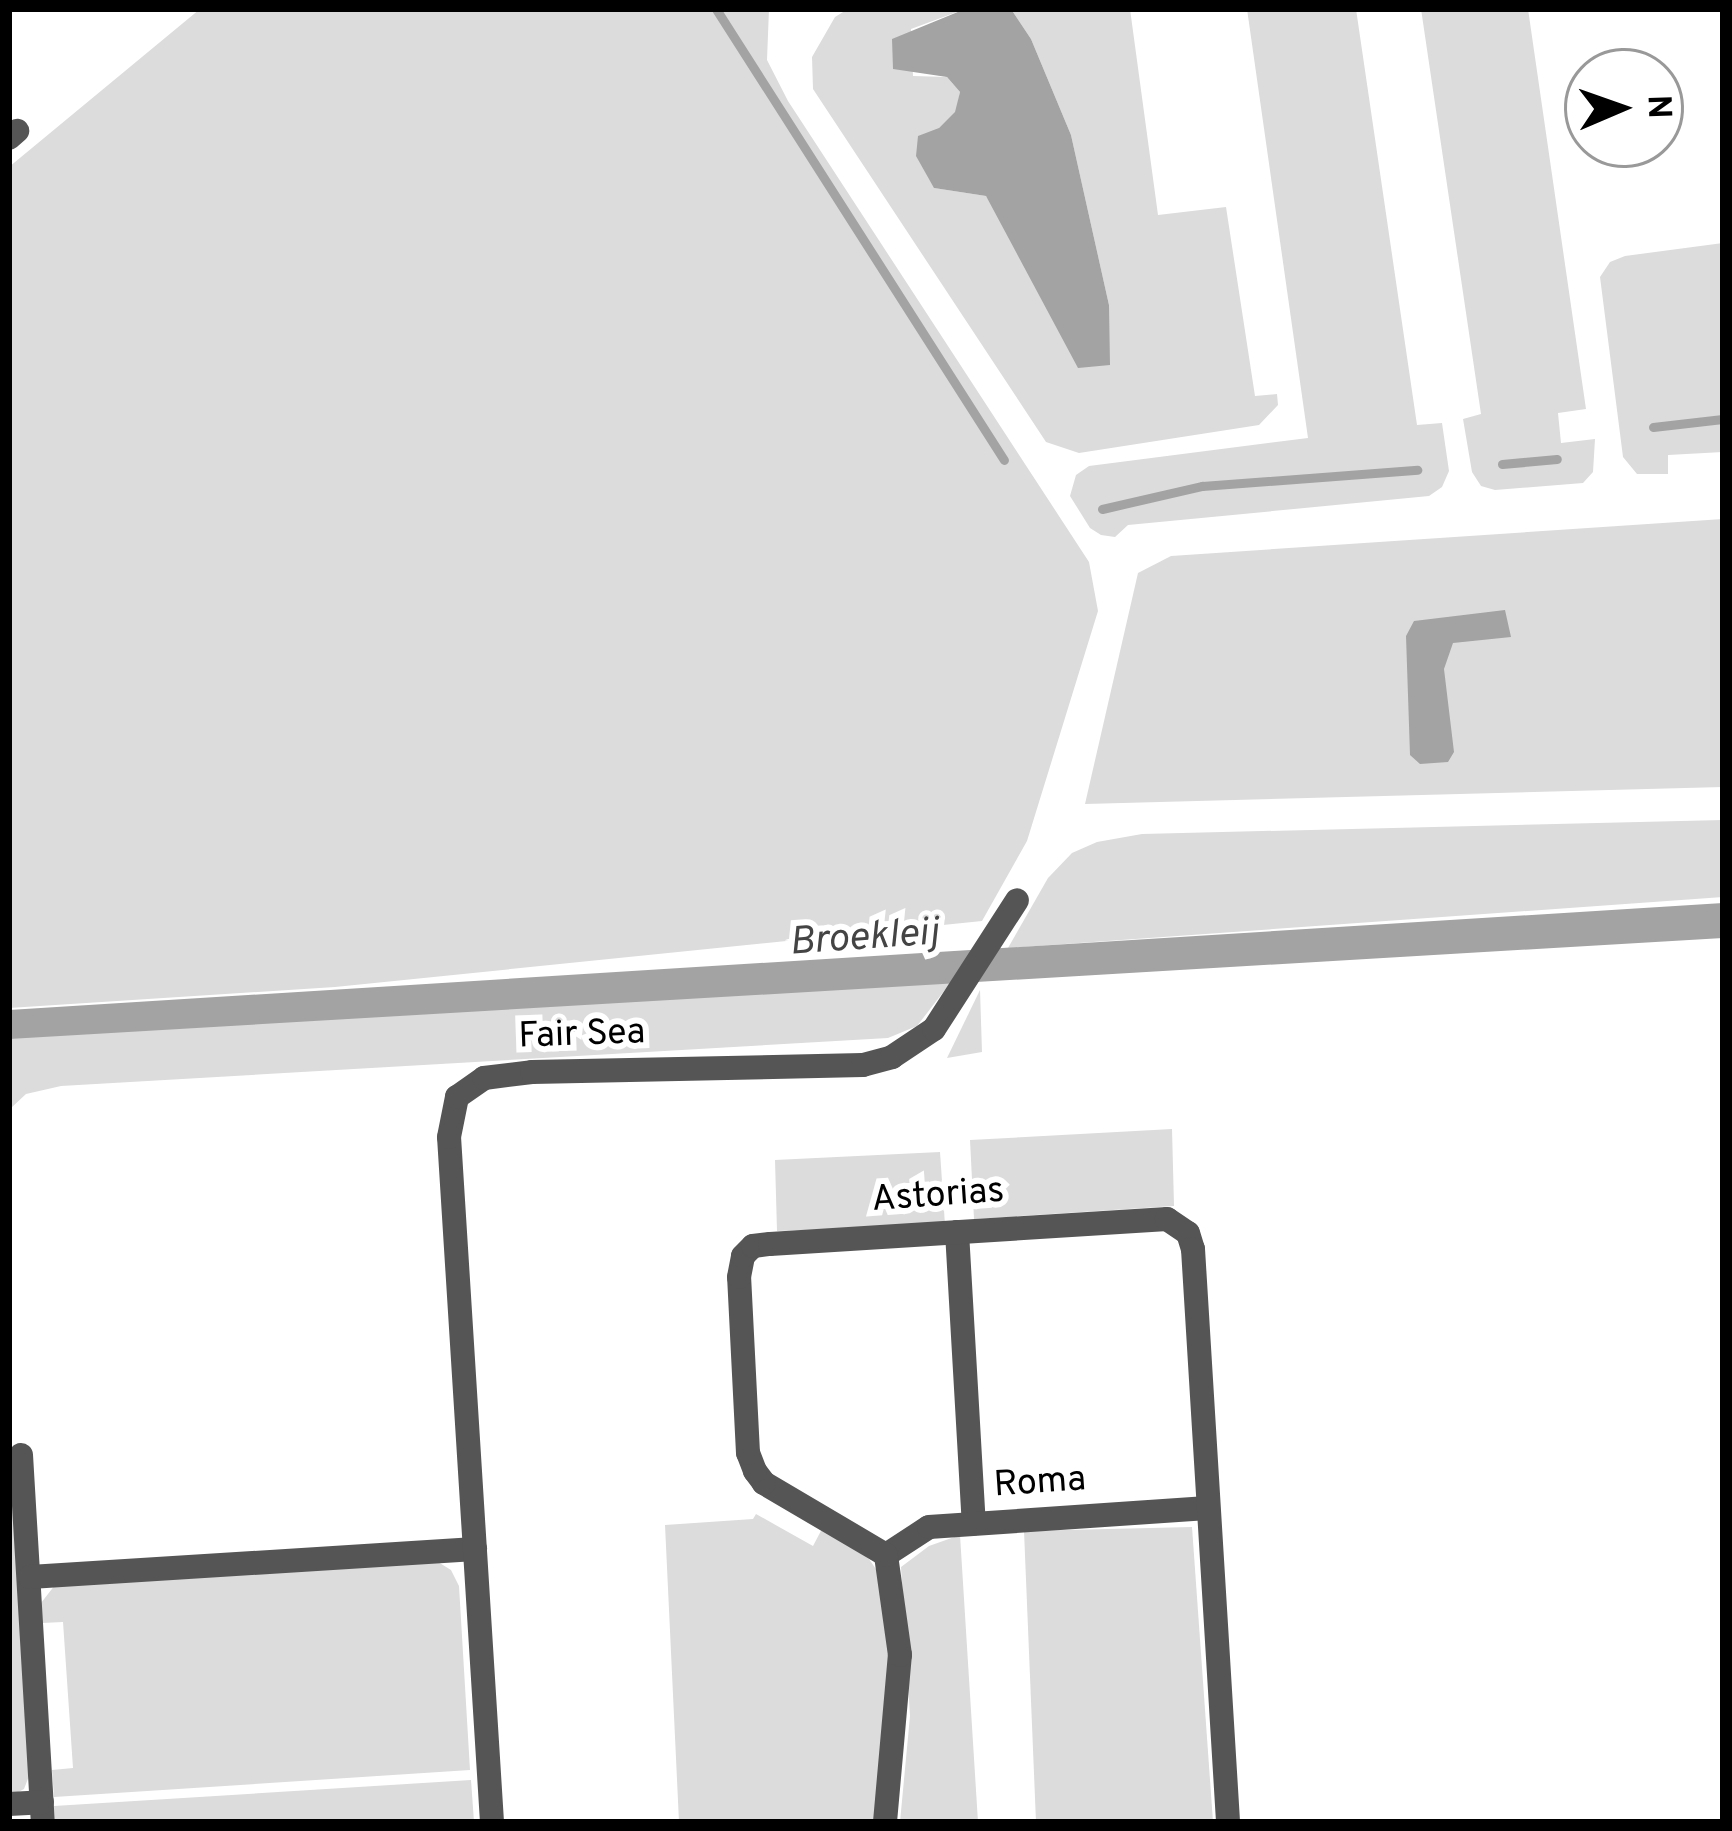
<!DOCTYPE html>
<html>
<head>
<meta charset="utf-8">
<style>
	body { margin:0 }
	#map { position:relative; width:1732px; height:1831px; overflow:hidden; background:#fff; font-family:Overpass,sans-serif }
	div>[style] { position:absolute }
	.green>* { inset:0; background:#dcdcdc }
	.water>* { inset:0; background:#a3a3a3 }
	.stream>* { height:9px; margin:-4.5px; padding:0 4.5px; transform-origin:4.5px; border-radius:4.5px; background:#a3a3a3 }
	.minor>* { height:24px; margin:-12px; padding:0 12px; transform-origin:12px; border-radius:12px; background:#555 }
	span { translate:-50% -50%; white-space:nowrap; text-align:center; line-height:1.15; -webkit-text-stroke:12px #fff; paint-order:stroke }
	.street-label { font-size:36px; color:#000 }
	.water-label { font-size:39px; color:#444; font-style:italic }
	.frame { position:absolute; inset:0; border:12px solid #000; pointer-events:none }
	.north { position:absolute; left:1564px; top:48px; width:120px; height:120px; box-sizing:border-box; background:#fff; border:3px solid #999; border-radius:50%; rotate:88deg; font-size:33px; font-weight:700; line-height:48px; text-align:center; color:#000 }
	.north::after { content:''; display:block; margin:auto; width:42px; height:54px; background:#000; clip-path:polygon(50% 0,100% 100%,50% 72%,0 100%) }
</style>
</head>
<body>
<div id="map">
	<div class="green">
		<i style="clip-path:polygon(200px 9px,769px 9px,767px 60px,788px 101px,1089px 562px,1098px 611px,1027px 841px,982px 921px,335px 987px,9px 1008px,9px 167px)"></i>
		<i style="clip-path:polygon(848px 9px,965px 9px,911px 29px,913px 76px,947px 77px,960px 92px,956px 112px,939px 128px,934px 188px,986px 196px,1109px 365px,1109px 305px,1071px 135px,1031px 39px,1011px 9px,1130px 9px,1158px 215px,1226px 207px,1255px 396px,1277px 394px,1278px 405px,1259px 425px,1079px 453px,1046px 442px,813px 89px,812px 57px,835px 17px)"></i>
		<i style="clip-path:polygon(1247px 9px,1356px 9px,1417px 425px,1442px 423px,1449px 471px,1442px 487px,1429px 496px,1128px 525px,1115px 537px,1101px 535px,1090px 528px,1070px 496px,1076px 475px,1089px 466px,1308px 438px)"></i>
		<i style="clip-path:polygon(1421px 9px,1528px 9px,1586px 409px,1558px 413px,1561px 443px,1595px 439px,1593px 472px,1583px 483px,1495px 490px,1481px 486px,1472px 472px,1463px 419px,1481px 414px)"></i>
		<i style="clip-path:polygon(1723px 243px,1723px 452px,1668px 455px,1668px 474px,1637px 474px,1623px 457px,1600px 277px,1610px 262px,1625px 256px)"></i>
		<i style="clip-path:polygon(1723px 519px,1723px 787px,1085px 804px,1138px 573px,1171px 556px)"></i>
		<i style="clip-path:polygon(1723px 820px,1723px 897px,1008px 948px,1048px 878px,1072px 853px,1097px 842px,1142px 834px)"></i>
		<i style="clip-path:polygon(961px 969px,917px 1026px,888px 1038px,61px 1086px,26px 1094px,11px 1108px,9px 1119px,9px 1027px)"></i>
		<i style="clip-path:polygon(980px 990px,982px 1052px,947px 1058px)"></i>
		<i style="clip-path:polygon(1172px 1129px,1174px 1206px,974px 1219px,970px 1140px)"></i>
		<i style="clip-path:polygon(940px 1152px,945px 1225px,777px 1231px,775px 1160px)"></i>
		<i style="clip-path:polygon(9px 1436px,29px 1776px,24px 1789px,9px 1797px)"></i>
		<i style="clip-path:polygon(756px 1514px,813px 1546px,823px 1527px,869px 1559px,880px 1575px,890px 1640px,876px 1822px,679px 1822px,665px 1525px,753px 1519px)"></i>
		<i style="clip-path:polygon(1192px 1527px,1213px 1822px,1036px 1822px,1024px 1531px)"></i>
		<i style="clip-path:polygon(960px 1535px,978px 1822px,900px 1822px,910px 1716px,901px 1567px,929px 1546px)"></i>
		<i style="clip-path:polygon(438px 1562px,451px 1570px,459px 1586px,470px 1770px,54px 1797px,52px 1770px,73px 1768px,63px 1622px,42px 1623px,41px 1603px,55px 1585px)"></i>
		<i style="clip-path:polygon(471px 1780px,474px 1822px,55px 1822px,54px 1806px)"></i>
	</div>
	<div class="water">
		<i style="clip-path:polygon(965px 9px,1011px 9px,1031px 39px,1071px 135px,1109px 305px,1110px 365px,1078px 368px,986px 196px,934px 188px,916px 156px,918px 136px,939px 128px,955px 112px,960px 92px,947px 77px,893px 69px,892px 39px)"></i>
		<i style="clip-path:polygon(1505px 610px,1511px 637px,1453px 643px,1444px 669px,1454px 752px,1448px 762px,1420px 764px,1410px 755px,1406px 636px,1414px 621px)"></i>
		<i style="clip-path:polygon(1723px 903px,1723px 938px,9px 1039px,9px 1010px)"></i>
	</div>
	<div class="stream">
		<i style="left:716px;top:9px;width:535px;rotate:57.44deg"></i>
		<i style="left:1653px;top:427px;width:70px;rotate:-6.5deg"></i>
		<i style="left:1502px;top:464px;width:55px;rotate:-5.2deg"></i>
		<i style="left:1102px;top:509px;width:103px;rotate:-13deg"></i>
		<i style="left:1202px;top:486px;width:216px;rotate:-4.3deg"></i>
	</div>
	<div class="minor">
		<i style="left:9px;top:138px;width:11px;rotate:-41deg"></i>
		<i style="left:957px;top:1232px;width:292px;rotate:86.7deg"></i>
		<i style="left:21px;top:1455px;width:368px;rotate:86.6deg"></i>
		<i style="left:886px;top:1555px;width:51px;rotate:-33.1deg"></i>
		<i style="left:929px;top:1527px;width:279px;rotate:-3.9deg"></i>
		<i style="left:30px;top:1577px;width:446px;rotate:-3.6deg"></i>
		<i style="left:9px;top:1804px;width:33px;rotate:-3deg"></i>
		<i style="left:492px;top:1822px;width:686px;rotate:-93.59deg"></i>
		<i style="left:449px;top:1137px;width:41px;rotate:-78.7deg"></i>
		<i style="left:457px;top:1097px;width:33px;rotate:-35deg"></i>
		<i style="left:484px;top:1078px;width:48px;rotate:-7.1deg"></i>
		<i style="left:532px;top:1072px;width:331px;rotate:-1.2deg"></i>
		<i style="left:863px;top:1065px;width:30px;rotate:-15deg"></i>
		<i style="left:892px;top:1057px;width:50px;rotate:-33.7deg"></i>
		<i style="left:934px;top:1029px;width:153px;rotate:-57.2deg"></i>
		<i style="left:885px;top:1822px;width:168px;rotate:-84.9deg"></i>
		<i style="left:900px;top:1655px;width:101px;rotate:-98deg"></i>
		<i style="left:886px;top:1555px;width:142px;rotate:-149.5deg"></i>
		<i style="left:764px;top:1483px;width:15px;rotate:-127deg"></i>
		<i style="left:755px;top:1471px;width:19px;rotate:-111deg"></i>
		<i style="left:748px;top:1453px;width:176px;rotate:-92.9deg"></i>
		<i style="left:739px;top:1277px;width:21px;rotate:-79deg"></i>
		<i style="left:743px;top:1256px;width:14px;rotate:-45deg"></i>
		<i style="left:753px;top:1246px;width:17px;rotate:-7deg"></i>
		<i style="left:770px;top:1244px;width:398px;rotate:-3.6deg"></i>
		<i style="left:1167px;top:1219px;width:25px;rotate:34deg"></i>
		<i style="left:1188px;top:1233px;width:17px;rotate:73deg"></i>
		<i style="left:1193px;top:1249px;width:574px;rotate:86.5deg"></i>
	</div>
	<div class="street-label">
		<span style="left:582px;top:1036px;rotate:-2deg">Fair Sea</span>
		<span style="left:938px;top:1197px;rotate:-4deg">Astorias</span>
		<span style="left:1040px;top:1484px;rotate:-4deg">Roma</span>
	</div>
	<div class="water-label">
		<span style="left:864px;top:940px;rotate:-4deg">Broekleij</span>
	</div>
	<div class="frame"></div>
	<div class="north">N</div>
</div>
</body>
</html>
